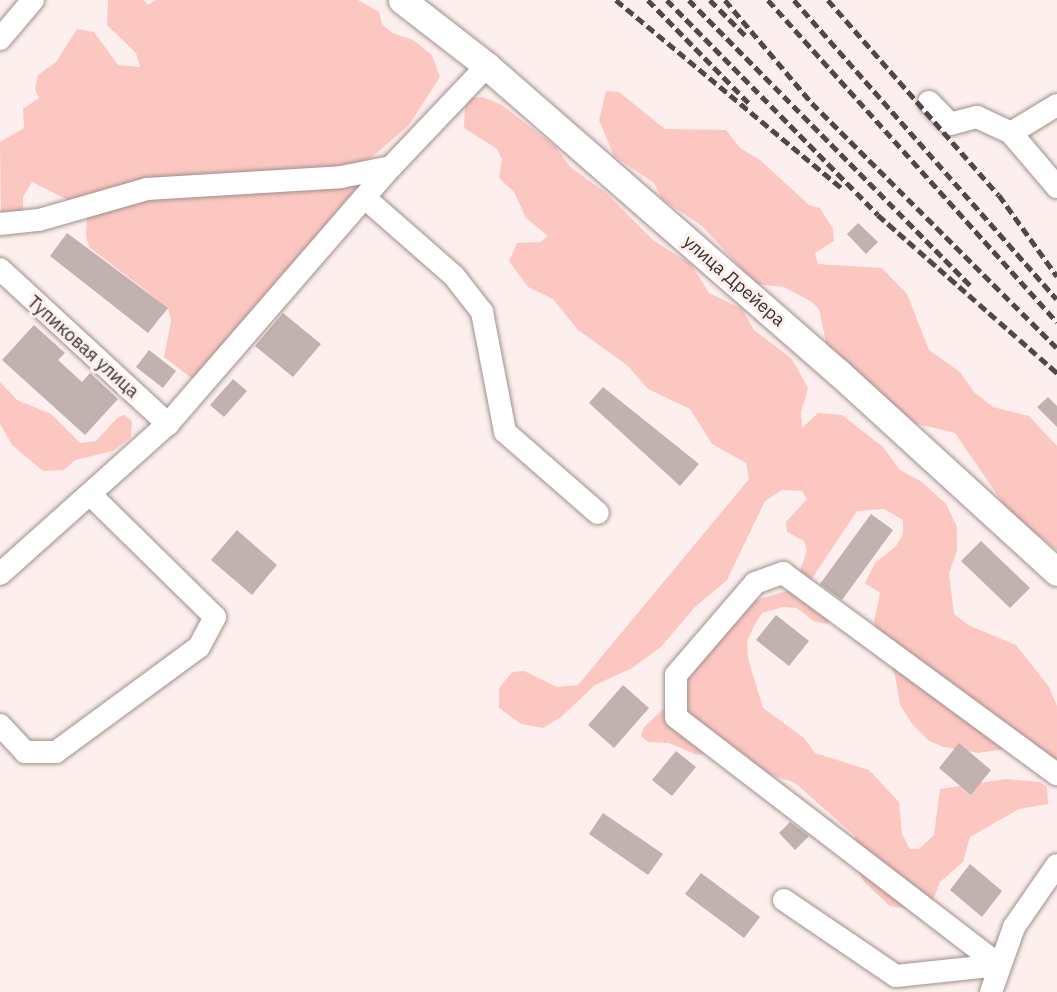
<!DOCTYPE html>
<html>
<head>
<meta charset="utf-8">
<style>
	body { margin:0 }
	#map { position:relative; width:1057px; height:992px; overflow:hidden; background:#fdefed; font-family:"IBM Plex Sans",sans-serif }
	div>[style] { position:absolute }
	.green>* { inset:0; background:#fdc7c1 }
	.building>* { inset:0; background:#c1b1af }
	.roads { filter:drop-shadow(0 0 2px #9e8f8d) drop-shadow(0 0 2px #9e8f8d) }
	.minor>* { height:22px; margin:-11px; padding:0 11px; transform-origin:11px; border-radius:11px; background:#fff }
	.major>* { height:27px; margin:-13.5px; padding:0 13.5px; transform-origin:13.5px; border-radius:13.5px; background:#fff }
	.rail>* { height:4.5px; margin-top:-2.25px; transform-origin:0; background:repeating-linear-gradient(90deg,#504848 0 9px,transparent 0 13.5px) }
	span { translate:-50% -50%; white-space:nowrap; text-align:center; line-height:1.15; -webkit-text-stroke:6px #fdefed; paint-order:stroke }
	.street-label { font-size:18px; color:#373030 }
</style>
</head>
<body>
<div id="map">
	<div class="green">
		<i style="clip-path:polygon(108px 0,144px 0,148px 5px,156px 0,358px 0,379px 12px,382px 24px,392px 33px,413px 40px,432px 55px,440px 77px,409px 125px,371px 158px,354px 165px,70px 201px,32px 182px,23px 197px,23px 214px,1px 213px,0 142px,24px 128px,23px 109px,39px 98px,35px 89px,38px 75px,56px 62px,77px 29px,94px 32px,118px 65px,140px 67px,136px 53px,107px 25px)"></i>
		<i style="clip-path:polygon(606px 91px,619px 92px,665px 129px,726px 130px,740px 148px,760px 160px,809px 205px,820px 208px,833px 229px,834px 241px,815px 253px,818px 264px,882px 268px,907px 294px,929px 350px,960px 372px,974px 392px,993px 407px,1029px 416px,1057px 446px,1057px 550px,1011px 515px,955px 433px,905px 421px,827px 347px,819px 309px,812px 302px,784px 287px,756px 284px,702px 226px,662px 199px,654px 183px,614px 156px,599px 120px)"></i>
		<i style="clip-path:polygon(483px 97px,502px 105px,556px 147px,570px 167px,605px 192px,654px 241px,691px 264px,709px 293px,742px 309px,754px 330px,792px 359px,808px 388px,801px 412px,802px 428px,818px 413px,842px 415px,883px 447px,900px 470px,922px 482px,946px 504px,957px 527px,957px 551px,949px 573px,954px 614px,968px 625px,1016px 645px,1049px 687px,1057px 706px,1057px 760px,1005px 749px,978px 753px,944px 747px,929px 741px,913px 725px,900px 705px,895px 676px,874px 622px,880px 593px,865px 583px,875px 563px,896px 546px,903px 534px,903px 520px,884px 509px,857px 511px,811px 580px,831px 619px,827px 624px,813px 621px,797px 608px,783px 607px,762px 613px,754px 626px,747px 641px,748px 658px,763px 708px,804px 738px,815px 753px,869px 770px,899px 802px,902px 834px,910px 849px,919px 849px,934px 835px,940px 789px,1006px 779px,1040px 782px,1047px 787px,1048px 804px,1019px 809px,970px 837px,963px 862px,940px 882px,932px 903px,919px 910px,890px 906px,865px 883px,853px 863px,855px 836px,795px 783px,707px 753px,697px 755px,669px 743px,648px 742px,641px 736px,644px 727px,674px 699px,696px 661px,749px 602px,794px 589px,807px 550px,804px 541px,787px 532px,786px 522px,807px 499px,802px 491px,782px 490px,765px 501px,727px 580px,694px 608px,661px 647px,632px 668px,595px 685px,561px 717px,543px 728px,521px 724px,499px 708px,499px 688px,512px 672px,524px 671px,557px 687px,578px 685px,749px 479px,746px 463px,712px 444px,690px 409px,648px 389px,627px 365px,578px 330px,553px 299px,528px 287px,509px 261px,517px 243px,540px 242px,548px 236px,526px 218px,514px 192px,499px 178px,502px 159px,497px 149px,464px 128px,465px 107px,472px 98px)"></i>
		<i style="clip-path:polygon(365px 178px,194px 380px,164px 357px,171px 321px,168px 308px,89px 247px,86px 235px,87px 215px,148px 195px)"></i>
		<i style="clip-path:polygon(0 382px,17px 400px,51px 414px,80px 443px,96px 441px,118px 417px,125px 415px,132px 421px,131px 437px,113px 451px,75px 460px,64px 470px,43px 471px,12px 445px,0 424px)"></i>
	</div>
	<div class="building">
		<i style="clip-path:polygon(858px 223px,878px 242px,866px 254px,847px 234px)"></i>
		<i style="clip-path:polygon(67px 233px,168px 308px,148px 333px,50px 256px)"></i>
		<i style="clip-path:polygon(283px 313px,321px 344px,293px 377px,255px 346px)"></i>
		<i style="clip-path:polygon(34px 325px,65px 353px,58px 360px,82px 382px,90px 373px,118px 399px,85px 435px,2px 360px)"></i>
		<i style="clip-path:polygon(149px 350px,176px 371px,163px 388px,136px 367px)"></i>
		<i style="clip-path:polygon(233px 379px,247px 391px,224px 417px,210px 405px)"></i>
		<i style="clip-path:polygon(603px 387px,699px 464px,680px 486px,589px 403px)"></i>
		<i style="clip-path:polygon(1048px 397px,1057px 406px,1057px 427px,1037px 407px)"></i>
		<i style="clip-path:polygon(871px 514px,893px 530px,842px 600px,820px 584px)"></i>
		<i style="clip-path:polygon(237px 530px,277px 565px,252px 595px,211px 560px)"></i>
		<i style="clip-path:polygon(981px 541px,1030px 588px,1010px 608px,961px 561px)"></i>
		<i style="clip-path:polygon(776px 615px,809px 641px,789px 666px,756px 640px)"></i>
		<i style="clip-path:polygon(623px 685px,649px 708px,614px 748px,588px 725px)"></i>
		<i style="clip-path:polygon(959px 743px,991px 770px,971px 795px,939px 768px)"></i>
		<i style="clip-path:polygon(676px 751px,696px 767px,672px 796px,652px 780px)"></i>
		<i style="clip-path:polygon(603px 813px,663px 854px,648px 875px,589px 834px)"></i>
		<i style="clip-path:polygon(790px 822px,809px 836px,795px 850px,779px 833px)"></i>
		<i style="clip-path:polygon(970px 864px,1002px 891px,982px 917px,950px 890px)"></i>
		<i style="clip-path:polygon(701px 873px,760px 917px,744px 938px,685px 894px)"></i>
	</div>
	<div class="roads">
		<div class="minor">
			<i style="left:0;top:39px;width:51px;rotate:-49.8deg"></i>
			<i style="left:929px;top:102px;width:30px;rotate:46deg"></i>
			<i style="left:950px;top:124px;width:28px;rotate:-15deg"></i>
			<i style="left:977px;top:117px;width:38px;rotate:25deg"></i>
			<i style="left:1011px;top:133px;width:71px;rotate:49.6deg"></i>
			<i style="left:1011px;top:133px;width:54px;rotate:-31.3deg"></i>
			<i style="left:365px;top:198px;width:118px;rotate:41.2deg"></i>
			<i style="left:454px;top:276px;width:46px;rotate:52.1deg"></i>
			<i style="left:482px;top:312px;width:122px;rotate:79.1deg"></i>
			<i style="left:505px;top:432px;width:123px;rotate:41.1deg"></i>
			<i style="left:0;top:224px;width:39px;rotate:-6deg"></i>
			<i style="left:39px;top:220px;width:112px;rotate:-16deg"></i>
			<i style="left:147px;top:189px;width:194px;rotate:-3.5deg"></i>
			<i style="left:341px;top:177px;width:51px;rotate:-11.3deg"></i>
			<i style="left:0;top:269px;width:229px;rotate:42.7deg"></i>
			<i style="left:0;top:574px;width:225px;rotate:-41.8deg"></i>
			<i style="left:168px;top:424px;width:340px;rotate:-49.1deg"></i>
			<i style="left:391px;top:167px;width:139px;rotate:-46.5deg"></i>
			<i style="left:0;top:725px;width:37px;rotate:47deg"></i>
			<i style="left:25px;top:752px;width:31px"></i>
			<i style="left:56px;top:752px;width:177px;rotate:-36.3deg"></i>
			<i style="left:199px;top:647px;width:34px;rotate:-62deg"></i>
			<i style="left:215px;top:617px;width:175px;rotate:-135.5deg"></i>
			<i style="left:784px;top:900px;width:135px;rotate:34.2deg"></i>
			<i style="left:896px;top:976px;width:104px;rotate:-6.1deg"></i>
			<i style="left:999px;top:965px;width:407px;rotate:-142.5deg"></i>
			<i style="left:676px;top:717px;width:42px;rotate:-90deg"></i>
			<i style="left:676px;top:675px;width:121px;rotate:-49.3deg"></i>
			<i style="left:755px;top:583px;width:30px;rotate:-20deg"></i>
			<i style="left:783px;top:573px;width:340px;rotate:36.3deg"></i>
			<i style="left:991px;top:992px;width:69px;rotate:-70.5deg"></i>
			<i style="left:1014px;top:927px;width:75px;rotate:-55.3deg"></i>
		</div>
		<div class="major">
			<i style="left:402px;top:0;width:108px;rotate:37.8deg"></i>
			<i style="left:487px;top:66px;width:467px;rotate:41.1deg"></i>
			<i style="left:839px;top:373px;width:295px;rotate:42.4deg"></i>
		</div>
	</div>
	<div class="rail">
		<i style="left:616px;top:0;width:294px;rotate:39.8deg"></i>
		<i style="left:648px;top:0;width:146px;rotate:45.6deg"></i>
		<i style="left:667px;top:0;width:301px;rotate:45.5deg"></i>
		<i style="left:878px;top:215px;width:239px;rotate:41.4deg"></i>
		<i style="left:689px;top:0;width:402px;rotate:45.4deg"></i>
		<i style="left:710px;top:0;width:51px;rotate:45deg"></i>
		<i style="left:725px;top:0;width:135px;rotate:49.8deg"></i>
		<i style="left:812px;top:103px;width:346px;rotate:45deg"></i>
		<i style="left:768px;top:0;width:433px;rotate:48.1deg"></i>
		<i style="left:794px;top:0;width:398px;rotate:48.7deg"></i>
		<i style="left:828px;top:0;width:259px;rotate:48.8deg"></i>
		<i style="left:999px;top:195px;width:100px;rotate:54.4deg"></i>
	</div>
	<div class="street-label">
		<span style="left:734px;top:281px;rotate:41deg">улица Дрейера</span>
		<span style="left:83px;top:347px;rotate:42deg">Тупиковая улица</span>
	</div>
</div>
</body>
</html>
